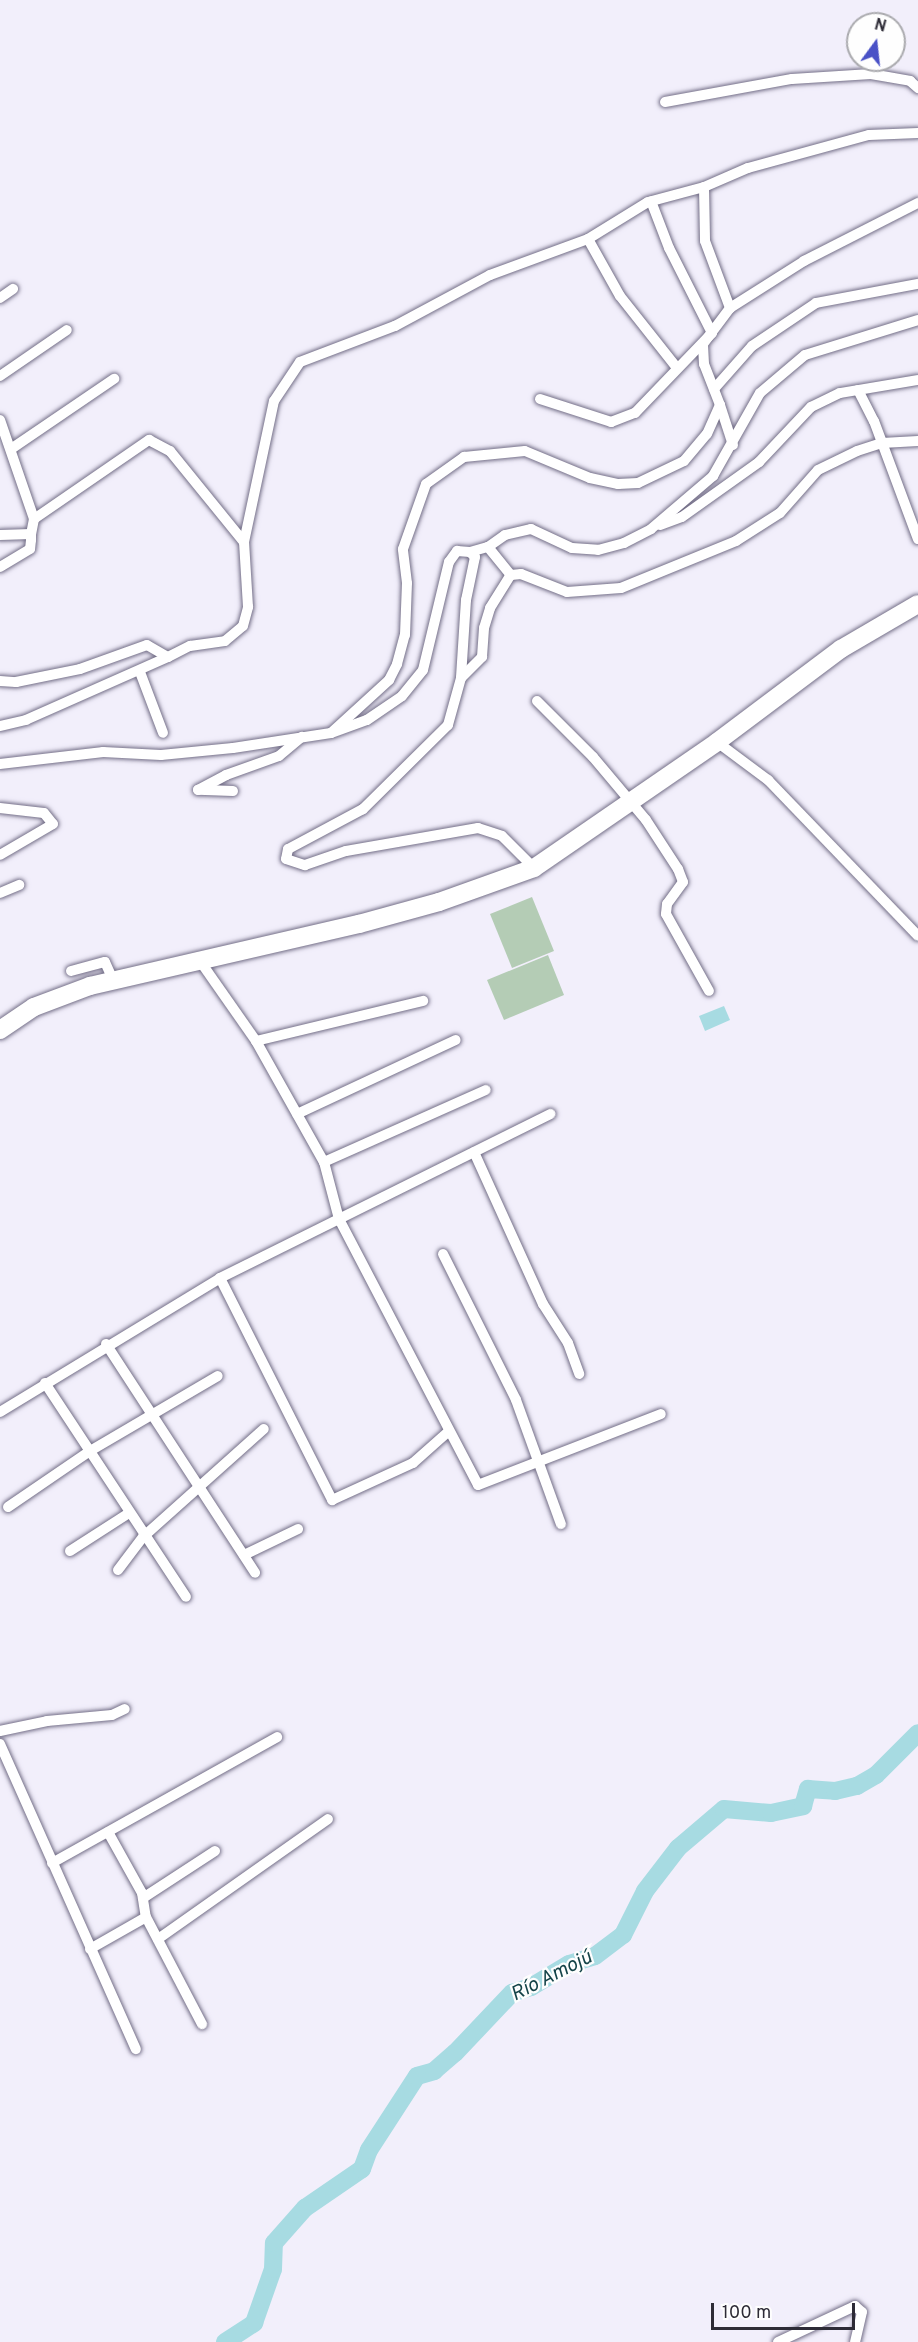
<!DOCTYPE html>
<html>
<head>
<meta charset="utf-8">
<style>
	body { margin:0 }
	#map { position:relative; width:918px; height:2342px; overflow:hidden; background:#f2effb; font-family:Overpass,sans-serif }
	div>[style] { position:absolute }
	.green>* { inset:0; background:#b4ccb5 }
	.water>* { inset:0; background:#a7dbe2 }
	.river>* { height:18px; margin:-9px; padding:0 9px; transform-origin:9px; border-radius:9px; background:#a7dbe2 }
	.roads { filter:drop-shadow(0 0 2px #736e87) drop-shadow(0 0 2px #736e87) }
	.minor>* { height:10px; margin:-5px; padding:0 5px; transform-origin:5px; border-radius:5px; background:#fff }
	.trunk>* { height:18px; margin:-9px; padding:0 9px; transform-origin:9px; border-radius:9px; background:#fff }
	span { translate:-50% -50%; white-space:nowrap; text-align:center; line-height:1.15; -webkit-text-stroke:4.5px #fefefe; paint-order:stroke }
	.water-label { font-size:20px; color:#154449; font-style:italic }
	.north { position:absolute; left:846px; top:12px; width:60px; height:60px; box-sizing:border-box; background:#fefefe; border:2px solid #aaaaae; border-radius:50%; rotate:15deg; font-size:16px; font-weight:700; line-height:24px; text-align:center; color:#2d2b36 }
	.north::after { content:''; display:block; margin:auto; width:21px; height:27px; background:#4951c6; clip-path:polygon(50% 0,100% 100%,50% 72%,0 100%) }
	.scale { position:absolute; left:711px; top:2303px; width:144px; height:27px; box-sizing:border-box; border:3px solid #2d2b36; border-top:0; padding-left:8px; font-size:18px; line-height:21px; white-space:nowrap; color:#2d2b36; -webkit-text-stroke:4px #fefefe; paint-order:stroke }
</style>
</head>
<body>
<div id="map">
	<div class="green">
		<i style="clip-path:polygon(532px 897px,554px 951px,512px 968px,490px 914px)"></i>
		<i style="clip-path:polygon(548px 955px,564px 995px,504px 1020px,487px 980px)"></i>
	</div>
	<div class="water">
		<i style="clip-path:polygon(724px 1006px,730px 1020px,705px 1031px,699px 1016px)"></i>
	</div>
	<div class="river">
		<i style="left:225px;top:2342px;width:35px;rotate:-33deg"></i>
		<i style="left:254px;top:2323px;width:57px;rotate:-70.6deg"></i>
		<i style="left:273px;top:2269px;width:26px;rotate:-88deg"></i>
		<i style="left:274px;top:2243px;width:47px;rotate:-48.5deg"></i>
		<i style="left:305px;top:2208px;width:69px;rotate:-34.4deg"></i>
		<i style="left:362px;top:2169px;width:20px;rotate:-70deg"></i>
		<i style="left:369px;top:2150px;width:88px;rotate:-57deg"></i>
		<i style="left:417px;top:2076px;width:18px;rotate:-16deg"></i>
		<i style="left:434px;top:2071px;width:28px;rotate:-41deg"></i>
		<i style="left:455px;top:2053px;width:83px;rotate:-46.5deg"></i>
		<i style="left:512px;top:1993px;width:20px;rotate:-18deg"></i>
		<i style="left:531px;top:1987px;width:44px;rotate:-31.2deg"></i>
		<i style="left:569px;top:1964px;width:27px;rotate:-17deg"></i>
		<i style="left:595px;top:1956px;width:35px;rotate:-37deg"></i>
		<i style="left:623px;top:1935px;width:49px;rotate:-63.4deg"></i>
		<i style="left:645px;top:1891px;width:54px;rotate:-52.5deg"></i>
		<i style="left:678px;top:1848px;width:60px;rotate:-40.3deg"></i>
		<i style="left:724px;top:1809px;width:47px;rotate:4.9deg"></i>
		<i style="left:771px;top:1813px;width:33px;rotate:-12deg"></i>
		<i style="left:803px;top:1806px;width:18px;rotate:-74deg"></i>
		<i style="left:808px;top:1789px;width:27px;rotate:4deg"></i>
		<i style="left:835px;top:1791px;width:23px;rotate:-13deg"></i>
		<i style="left:857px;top:1786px;width:22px;rotate:-30deg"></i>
		<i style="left:876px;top:1775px;width:59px;rotate:-45deg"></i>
	</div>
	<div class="roads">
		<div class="minor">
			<i style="left:665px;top:102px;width:129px;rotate:-10.3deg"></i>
			<i style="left:792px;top:79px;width:79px;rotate:-3.6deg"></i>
			<i style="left:871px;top:74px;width:40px;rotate:10deg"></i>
			<i style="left:910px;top:81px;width:11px;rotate:41deg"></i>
			<i style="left:704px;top:187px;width:54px;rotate:88.9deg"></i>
			<i style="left:705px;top:241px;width:72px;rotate:69.5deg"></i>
			<i style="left:588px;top:239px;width:65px;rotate:60.7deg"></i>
			<i style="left:620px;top:296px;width:92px;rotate:51.6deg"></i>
			<i style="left:0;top:298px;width:16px;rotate:-35deg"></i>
			<i style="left:0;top:376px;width:81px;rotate:-34.5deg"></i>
			<i style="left:714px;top:389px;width:57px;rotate:-48.5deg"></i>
			<i style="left:752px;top:346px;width:77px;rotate:-33.9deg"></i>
			<i style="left:816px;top:303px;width:104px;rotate:-10.6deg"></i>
			<i style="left:858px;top:390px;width:35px;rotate:63deg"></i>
			<i style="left:874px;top:421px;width:126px;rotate:69.6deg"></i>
			<i style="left:540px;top:399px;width:75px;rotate:17.9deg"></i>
			<i style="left:611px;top:422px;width:26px;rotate:-21deg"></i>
			<i style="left:635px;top:413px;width:111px;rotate:-46.1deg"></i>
			<i style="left:712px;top:333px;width:95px;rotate:-116.8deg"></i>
			<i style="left:669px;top:248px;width:50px;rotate:-111deg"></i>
			<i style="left:720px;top:405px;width:42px;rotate:72deg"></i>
			<i style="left:0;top:420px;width:105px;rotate:71deg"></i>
			<i style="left:34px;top:519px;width:15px;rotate:101deg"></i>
			<i style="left:11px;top:449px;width:125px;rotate:-34.2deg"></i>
			<i style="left:34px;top:519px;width:140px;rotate:-34.5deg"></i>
			<i style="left:149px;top:440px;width:24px;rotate:28deg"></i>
			<i style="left:170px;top:451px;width:117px;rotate:50.9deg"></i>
			<i style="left:660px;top:525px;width:23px;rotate:-20deg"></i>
			<i style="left:682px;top:517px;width:95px;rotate:-35.5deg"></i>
			<i style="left:759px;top:462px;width:76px;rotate:-46.6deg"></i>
			<i style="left:811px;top:407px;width:32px;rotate:-26deg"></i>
			<i style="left:840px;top:393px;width:79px;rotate:-9.5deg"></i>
			<i style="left:0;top:535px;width:31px;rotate:-2deg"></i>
			<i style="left:31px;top:534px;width:6px;rotate:90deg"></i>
			<i style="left:31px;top:540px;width:9px;rotate:96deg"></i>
			<i style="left:30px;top:549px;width:35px;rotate:149deg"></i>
			<i style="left:488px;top:547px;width:36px;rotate:51deg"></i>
			<i style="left:470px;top:552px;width:19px;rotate:-16deg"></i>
			<i style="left:488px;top:547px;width:21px;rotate:-35deg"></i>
			<i style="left:505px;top:535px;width:27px;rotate:-13deg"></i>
			<i style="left:531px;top:529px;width:45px;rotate:24.9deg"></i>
			<i style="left:572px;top:548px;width:26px;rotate:4deg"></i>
			<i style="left:598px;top:550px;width:27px;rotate:-15deg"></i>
			<i style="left:624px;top:543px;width:30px;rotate:-27deg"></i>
			<i style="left:651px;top:529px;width:82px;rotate:-40.5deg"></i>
			<i style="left:713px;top:476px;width:95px;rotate:-60.5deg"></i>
			<i style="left:760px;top:393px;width:59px;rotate:-40.2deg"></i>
			<i style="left:805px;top:355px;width:118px;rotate:-17.2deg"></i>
			<i style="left:168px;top:657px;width:25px;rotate:-27deg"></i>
			<i style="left:190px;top:646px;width:35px;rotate:-8deg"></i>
			<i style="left:225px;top:641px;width:23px;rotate:-40deg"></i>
			<i style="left:243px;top:626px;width:20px;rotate:-75deg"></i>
			<i style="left:248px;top:607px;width:65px;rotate:-93.5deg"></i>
			<i style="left:244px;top:542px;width:144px;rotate:-78deg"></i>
			<i style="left:274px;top:401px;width:47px;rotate:-56.3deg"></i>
			<i style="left:300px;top:362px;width:102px;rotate:-20.8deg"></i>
			<i style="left:395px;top:326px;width:108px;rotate:-28.2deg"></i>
			<i style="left:490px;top:275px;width:104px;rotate:-20.2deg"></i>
			<i style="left:588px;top:239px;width:70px;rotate:-31.7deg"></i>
			<i style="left:648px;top:202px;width:58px;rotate:-15deg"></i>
			<i style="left:704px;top:187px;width:48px;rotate:-23.4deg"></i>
			<i style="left:748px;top:168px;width:125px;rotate:-15.3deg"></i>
			<i style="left:869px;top:135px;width:49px;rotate:-2.3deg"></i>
			<i style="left:140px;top:672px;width:65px;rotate:69.3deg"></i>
			<i style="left:461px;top:678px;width:30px;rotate:-45deg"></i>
			<i style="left:482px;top:657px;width:29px;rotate:-86deg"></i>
			<i style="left:484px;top:628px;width:21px;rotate:-73deg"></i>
			<i style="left:490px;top:608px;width:39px;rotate:-58deg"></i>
			<i style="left:511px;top:575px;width:10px;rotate:-6deg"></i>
			<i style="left:521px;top:574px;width:49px;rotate:21.4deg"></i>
			<i style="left:567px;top:592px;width:54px;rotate:-4.2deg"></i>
			<i style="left:621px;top:588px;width:124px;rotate:-22.2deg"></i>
			<i style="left:736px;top:541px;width:52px;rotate:-32.5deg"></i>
			<i style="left:780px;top:513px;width:57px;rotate:-48.5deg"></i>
			<i style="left:818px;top:470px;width:43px;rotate:-26deg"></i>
			<i style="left:857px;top:451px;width:26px;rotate:-18deg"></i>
			<i style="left:882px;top:443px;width:36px;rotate:-3deg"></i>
			<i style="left:0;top:681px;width:16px;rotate:4deg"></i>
			<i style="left:16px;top:682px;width:65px;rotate:-11.5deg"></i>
			<i style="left:80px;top:669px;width:71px;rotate:-19.7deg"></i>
			<i style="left:147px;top:645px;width:24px;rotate:30deg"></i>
			<i style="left:168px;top:657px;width:155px;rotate:156.1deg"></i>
			<i style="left:26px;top:720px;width:27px;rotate:167deg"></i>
			<i style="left:537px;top:701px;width:79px;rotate:45deg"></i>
			<i style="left:593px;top:757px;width:82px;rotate:49.9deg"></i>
			<i style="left:646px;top:820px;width:59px;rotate:56.9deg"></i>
			<i style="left:678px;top:869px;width:14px;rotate:69deg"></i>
			<i style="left:683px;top:882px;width:27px;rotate:126deg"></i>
			<i style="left:667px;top:904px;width:10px;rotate:96deg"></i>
			<i style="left:666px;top:914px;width:88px;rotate:60.8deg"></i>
			<i style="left:331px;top:733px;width:79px;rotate:-42.4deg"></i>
			<i style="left:389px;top:680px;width:18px;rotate:-63deg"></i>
			<i style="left:397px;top:664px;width:30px;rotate:-75deg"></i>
			<i style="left:405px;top:635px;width:52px;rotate:-87.8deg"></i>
			<i style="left:407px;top:583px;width:34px;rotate:-97deg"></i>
			<i style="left:403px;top:549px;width:69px;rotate:-70.5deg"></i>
			<i style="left:426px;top:484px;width:47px;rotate:-35.4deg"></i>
			<i style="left:464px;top:457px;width:61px;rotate:-5.6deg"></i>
			<i style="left:525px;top:451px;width:70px;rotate:22.6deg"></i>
			<i style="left:590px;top:478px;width:29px;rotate:12deg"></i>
			<i style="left:618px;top:484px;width:20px;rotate:-3deg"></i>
			<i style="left:638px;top:483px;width:51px;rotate:-25.6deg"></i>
			<i style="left:684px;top:461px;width:35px;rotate:-50deg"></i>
			<i style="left:707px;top:434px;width:32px;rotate:-66deg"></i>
			<i style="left:720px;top:405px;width:44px;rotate:-111.3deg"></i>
			<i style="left:704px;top:364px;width:20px;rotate:-93deg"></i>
			<i style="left:703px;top:344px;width:45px;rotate:-53.1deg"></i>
			<i style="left:730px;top:308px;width:88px;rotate:-32.4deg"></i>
			<i style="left:804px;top:261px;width:128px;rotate:-27deg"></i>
			<i style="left:717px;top:742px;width:64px;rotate:36.7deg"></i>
			<i style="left:768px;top:780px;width:216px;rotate:46.1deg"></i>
			<i style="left:0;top:764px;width:104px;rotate:-6.6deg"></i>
			<i style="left:103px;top:752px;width:58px;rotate:3deg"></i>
			<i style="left:161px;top:755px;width:72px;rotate:-5.6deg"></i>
			<i style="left:233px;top:748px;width:99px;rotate:-8.7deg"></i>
			<i style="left:331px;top:733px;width:38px;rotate:-20deg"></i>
			<i style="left:367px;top:720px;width:42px;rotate:-34.4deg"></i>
			<i style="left:402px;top:696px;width:33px;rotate:-51deg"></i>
			<i style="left:423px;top:670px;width:111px;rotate:-76.5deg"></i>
			<i style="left:449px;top:562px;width:14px;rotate:-54deg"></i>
			<i style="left:457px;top:551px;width:13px;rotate:4deg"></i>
			<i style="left:470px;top:552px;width:7px;rotate:45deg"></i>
			<i style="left:475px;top:557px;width:44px;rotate:101.8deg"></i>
			<i style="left:466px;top:600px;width:78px;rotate:93.7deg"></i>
			<i style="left:461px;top:678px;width:49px;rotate:105.5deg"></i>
			<i style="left:448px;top:725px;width:120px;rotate:135.3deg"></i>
			<i style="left:363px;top:809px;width:85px;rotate:151.9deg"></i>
			<i style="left:288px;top:849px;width:10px;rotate:101deg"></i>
			<i style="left:286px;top:859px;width:20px;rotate:18deg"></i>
			<i style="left:305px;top:865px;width:43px;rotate:-18.9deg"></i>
			<i style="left:346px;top:851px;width:134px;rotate:-9.9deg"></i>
			<i style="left:478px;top:828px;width:25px;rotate:18deg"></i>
			<i style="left:502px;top:836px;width:45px;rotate:45deg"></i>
			<i style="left:233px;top:791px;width:35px;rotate:-178deg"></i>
			<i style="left:198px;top:790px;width:32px;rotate:-28deg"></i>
			<i style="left:226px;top:775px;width:56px;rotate:-19.7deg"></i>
			<i style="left:279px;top:756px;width:30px;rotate:-40deg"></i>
			<i style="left:0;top:808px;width:44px;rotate:6.5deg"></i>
			<i style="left:44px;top:813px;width:14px;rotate:51deg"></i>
			<i style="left:53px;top:824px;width:61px;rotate:149.7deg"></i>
			<i style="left:0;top:893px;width:21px;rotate:-23deg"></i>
			<i style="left:200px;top:961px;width:98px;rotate:55deg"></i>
			<i style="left:256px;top:1041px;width:139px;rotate:60.7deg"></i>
			<i style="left:324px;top:1162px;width:59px;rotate:75.3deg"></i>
			<i style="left:339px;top:1219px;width:300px;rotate:62.4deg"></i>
			<i style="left:478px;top:1485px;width:196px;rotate:-21.2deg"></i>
			<i style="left:71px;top:971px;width:35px;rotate:-15deg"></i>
			<i style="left:105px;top:962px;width:20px;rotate:66deg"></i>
			<i style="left:256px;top:1041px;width:172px;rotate:-13.5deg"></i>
			<i style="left:297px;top:1114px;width:175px;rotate:-25deg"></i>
			<i style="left:474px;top:1152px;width:167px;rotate:65.6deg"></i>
			<i style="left:543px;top:1304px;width:46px;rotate:57.3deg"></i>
			<i style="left:568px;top:1343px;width:33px;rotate:70deg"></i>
			<i style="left:324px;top:1162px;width:177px;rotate:-24deg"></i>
			<i style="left:443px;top:1254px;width:163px;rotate:63.4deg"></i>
			<i style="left:516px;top:1400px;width:132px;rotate:70.1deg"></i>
			<i style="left:220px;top:1278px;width:249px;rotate:63.2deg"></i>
			<i style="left:332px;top:1500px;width:89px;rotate:-24.6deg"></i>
			<i style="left:413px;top:1463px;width:48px;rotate:-41.6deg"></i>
			<i style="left:106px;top:1344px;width:273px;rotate:56.9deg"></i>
			<i style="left:45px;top:1383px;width:256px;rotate:56.6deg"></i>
			<i style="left:0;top:1412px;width:258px;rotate:-31.3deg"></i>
			<i style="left:220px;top:1278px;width:369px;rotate:-26.4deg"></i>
			<i style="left:8px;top:1507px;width:99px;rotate:-34.3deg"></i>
			<i style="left:90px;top:1451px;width:148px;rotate:-30.4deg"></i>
			<i style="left:70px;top:1551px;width:70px;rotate:-32.8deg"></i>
			<i style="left:244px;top:1555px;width:60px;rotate:-25.7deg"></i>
			<i style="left:118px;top:1570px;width:41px;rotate:-52.9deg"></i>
			<i style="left:143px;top:1537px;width:162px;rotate:-41.8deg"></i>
			<i style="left:0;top:1731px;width:48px;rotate:-12deg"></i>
			<i style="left:47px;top:1721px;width:65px;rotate:-5.3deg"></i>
			<i style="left:112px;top:1715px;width:14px;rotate:-25deg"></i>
			<i style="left:0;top:1744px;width:334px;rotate:66deg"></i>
			<i style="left:108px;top:1832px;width:70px;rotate:60.9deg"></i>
			<i style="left:142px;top:1893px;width:24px;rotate:81deg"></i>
			<i style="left:52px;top:1863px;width:258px;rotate:-29.2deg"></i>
			<i style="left:143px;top:1898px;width:86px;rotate:-33.1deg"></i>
			<i style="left:158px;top:1939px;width:208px;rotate:-35.2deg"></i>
			<i style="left:90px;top:1949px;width:64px;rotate:-29.7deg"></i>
			<i style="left:146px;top:1917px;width:121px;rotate:62.4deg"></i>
			<i style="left:778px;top:2342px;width:85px;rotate:-25.1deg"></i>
			<i style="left:855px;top:2306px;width:9px;rotate:41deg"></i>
			<i style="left:862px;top:2312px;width:31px;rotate:103deg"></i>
		</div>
		<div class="trunk">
			<i style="left:0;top:1030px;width:41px;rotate:-34.1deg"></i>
			<i style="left:34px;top:1007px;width:60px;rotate:-20.6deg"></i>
			<i style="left:90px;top:986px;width:276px;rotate:-13deg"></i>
			<i style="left:359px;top:924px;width:83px;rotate:-15.4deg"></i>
			<i style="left:439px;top:902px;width:101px;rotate:-19.7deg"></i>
			<i style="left:534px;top:868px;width:222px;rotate:-34.5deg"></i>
			<i style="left:717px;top:742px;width:155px;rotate:-36.9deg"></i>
			<i style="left:841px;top:649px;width:89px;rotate:-30.3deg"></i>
		</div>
	</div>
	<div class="water-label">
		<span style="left:552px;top:1977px;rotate:-27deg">Río Amojú</span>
	</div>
	<div class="north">N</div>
	<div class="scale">100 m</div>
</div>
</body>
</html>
